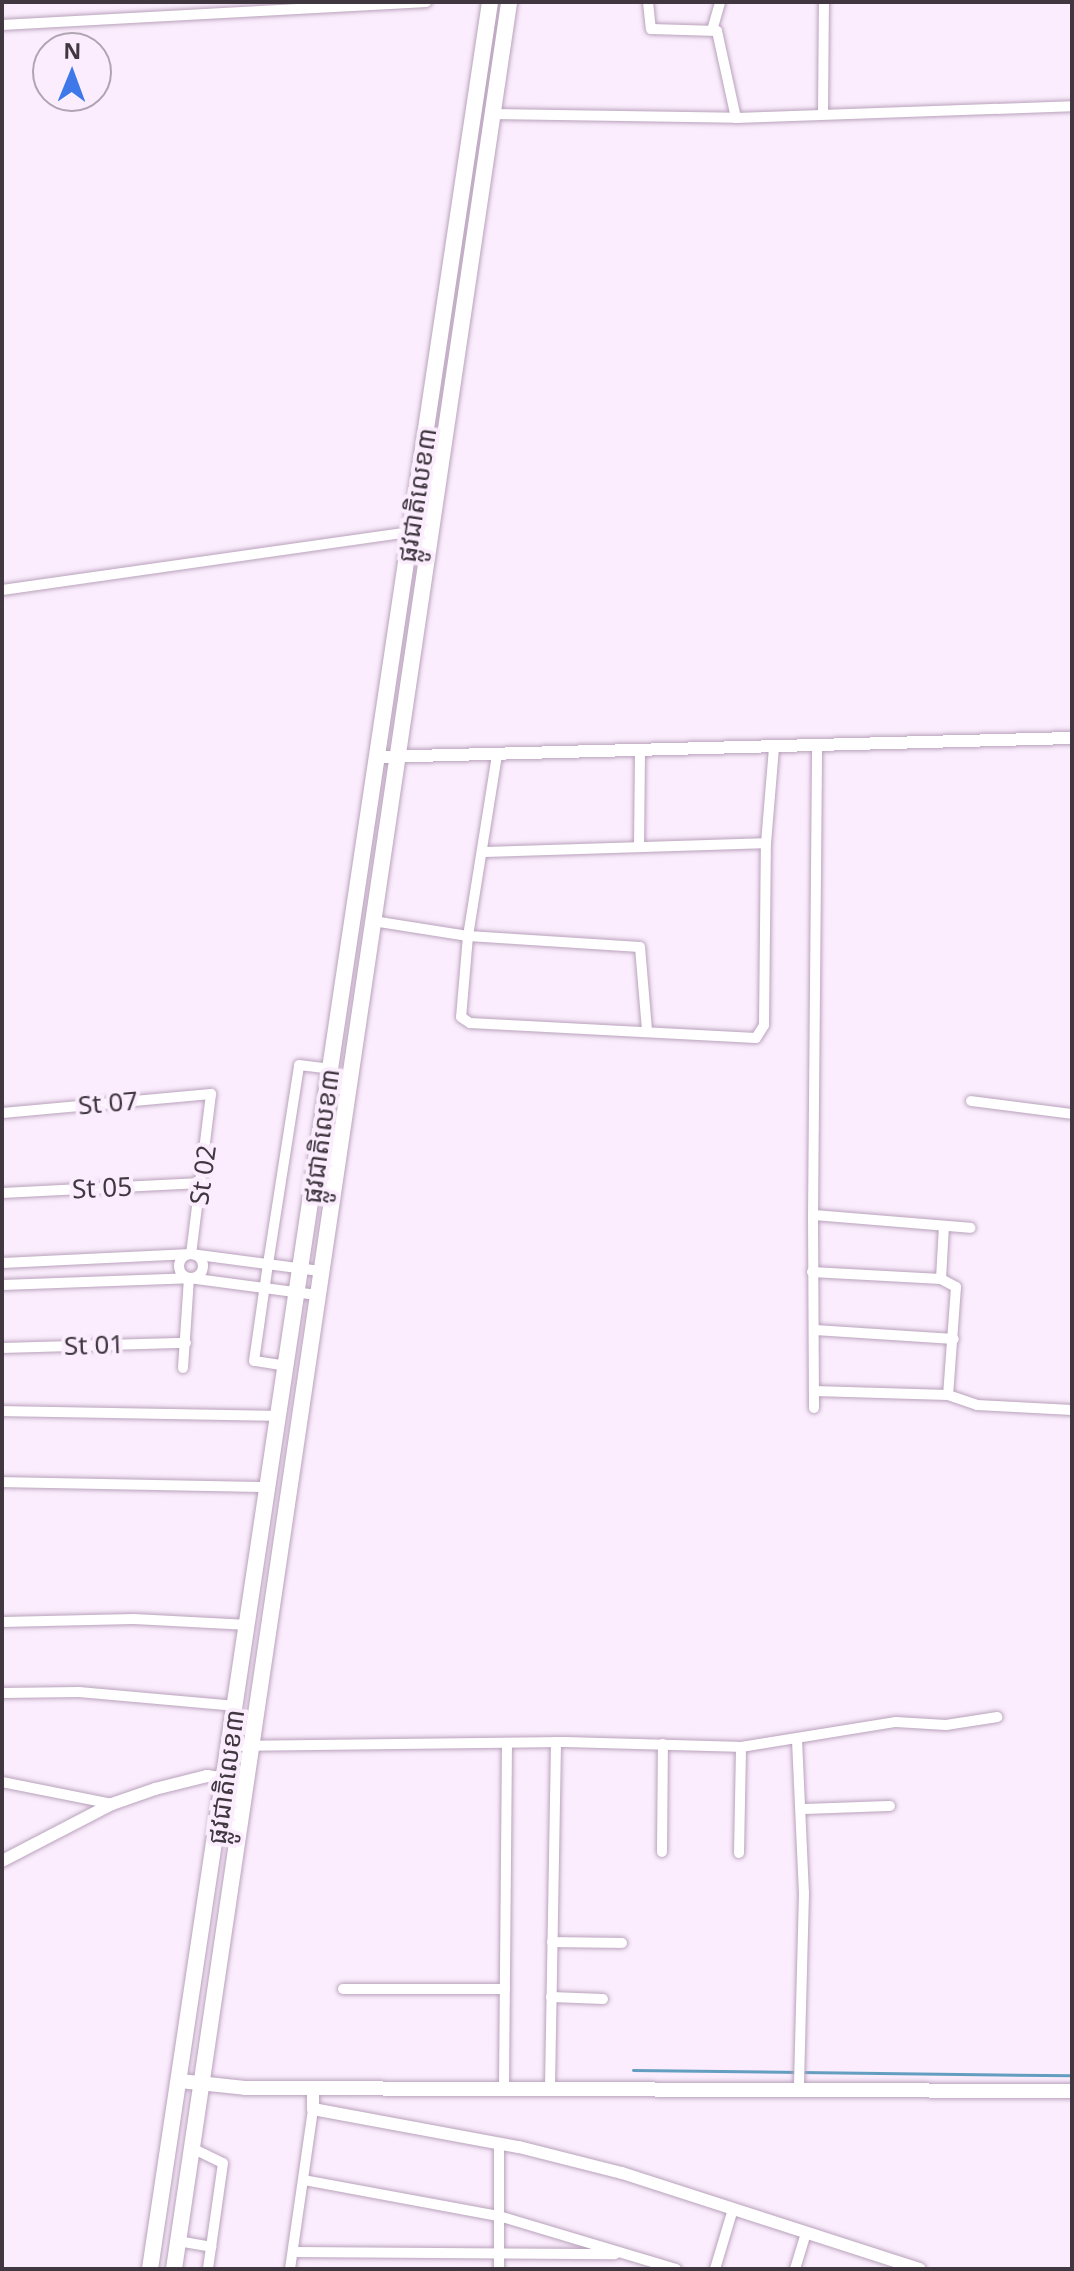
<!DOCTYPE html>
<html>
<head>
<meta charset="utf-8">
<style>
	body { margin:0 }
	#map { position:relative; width:1074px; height:2271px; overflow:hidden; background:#fbedfd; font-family:"Noto Sans","Noto Sans Khmer",sans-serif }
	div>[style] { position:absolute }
	.stream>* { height:3px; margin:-1.5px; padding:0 1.5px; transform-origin:1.5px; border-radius:1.5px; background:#639ec1 }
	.roads { filter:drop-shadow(0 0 2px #b9a2bc) drop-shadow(0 0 2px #b9a2bc) }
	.minor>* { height:10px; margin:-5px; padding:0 5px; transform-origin:5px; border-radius:5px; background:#fff }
	.minor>.ring { margin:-5px; padding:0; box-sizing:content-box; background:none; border:10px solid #fff; border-radius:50% }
	.tertiary>* { height:12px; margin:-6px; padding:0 6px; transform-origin:6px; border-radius:6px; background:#fff }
	.secondary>* { height:14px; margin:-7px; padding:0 7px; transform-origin:7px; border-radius:7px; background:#fff }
	.trunk>* { height:16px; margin:-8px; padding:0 8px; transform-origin:8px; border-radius:8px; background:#fff }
	span { translate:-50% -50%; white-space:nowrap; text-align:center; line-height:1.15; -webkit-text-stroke:8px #fbedfd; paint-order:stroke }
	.street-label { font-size:26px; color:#403741 }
	.frame { position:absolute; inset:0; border:4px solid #403741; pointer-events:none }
	.north { position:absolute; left:32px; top:32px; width:80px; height:80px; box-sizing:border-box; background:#fbedfd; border:2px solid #b0a4b2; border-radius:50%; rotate:1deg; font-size:22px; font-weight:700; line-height:32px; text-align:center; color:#403741 }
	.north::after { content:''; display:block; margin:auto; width:28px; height:36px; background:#3f78e8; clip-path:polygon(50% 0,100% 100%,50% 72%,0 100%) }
</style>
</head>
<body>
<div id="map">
	<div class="stream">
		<i style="left:633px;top:2070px;width:439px;rotate:0.7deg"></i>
	</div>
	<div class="roads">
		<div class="minor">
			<i style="left:648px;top:2px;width:27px;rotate:84deg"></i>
			<i style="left:651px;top:29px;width:66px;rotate:1.7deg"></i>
			<i style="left:717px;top:31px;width:89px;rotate:77.7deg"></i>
			<i style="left:2px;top:25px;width:425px;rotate:-3.1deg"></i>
			<i style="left:713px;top:27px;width:26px;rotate:-74deg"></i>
			<i style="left:823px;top:112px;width:110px;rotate:-89.5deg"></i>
			<i style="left:492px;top:114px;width:244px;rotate:0.9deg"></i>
			<i style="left:736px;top:118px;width:336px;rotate:-2deg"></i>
			<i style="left:2px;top:590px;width:413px;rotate:-8.1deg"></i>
			<i style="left:497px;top:755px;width:183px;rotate:99.1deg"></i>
			<i style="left:468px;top:936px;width:81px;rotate:94.9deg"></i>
			<i style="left:461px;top:1017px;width:11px;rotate:34deg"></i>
			<i style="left:470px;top:1023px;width:286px;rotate:3deg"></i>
			<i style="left:756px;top:1038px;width:15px;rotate:-58deg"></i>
			<i style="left:764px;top:1025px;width:182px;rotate:-89.4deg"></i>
			<i style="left:766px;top:843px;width:95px;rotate:-85.2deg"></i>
			<i style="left:639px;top:847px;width:94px;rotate:-89.4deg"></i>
			<i style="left:482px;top:852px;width:284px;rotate:-1.8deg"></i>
			<i style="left:373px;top:921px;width:96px;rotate:9deg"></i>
			<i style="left:468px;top:936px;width:172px;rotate:3.7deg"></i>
			<i style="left:640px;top:947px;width:83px;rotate:85.2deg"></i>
			<i style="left:971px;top:1101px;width:102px;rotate:7.3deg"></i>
			<i style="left:2px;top:1113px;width:210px;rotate:-5.2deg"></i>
			<i style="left:211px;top:1094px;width:161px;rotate:97.1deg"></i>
			<i style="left:2px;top:1193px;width:199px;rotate:-2.9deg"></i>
			<i style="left:813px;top:1215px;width:468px;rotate:-89.5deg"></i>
			<i class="ring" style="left:179px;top:1254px;width:14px;height:14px"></i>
			<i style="left:2px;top:1263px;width:189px;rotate:-2.7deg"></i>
			<i style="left:191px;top:1254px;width:130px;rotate:7.5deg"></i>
			<i style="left:812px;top:1272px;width:129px;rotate:3.1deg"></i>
			<i style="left:941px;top:1279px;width:17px;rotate:28deg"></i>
			<i style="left:956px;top:1287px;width:108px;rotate:94.2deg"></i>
			<i style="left:941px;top:1279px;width:53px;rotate:-86.8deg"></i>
			<i style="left:2px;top:1285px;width:187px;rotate:-2.1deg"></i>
			<i style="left:189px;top:1278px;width:129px;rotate:7.6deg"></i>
			<i style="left:815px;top:1330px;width:139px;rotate:3.7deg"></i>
			<i style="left:2px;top:1348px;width:184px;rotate:-1.6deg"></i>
			<i style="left:287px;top:1366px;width:33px;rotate:-171deg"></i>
			<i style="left:254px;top:1361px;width:98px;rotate:-81.8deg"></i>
			<i style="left:268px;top:1264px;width:201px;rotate:-81.1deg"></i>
			<i style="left:299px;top:1065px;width:32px;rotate:7deg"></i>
			<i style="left:183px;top:1368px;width:90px;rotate:-86.2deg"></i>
			<i style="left:814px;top:1391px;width:134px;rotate:1.7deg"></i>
			<i style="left:948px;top:1395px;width:31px;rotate:19deg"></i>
			<i style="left:977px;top:1405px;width:95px;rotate:3deg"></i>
			<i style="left:814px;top:1408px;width:193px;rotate:-90.3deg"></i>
			<i style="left:813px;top:1215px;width:158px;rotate:4.7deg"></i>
			<i style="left:2px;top:1411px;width:277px;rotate:1deg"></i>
			<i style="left:2px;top:1482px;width:267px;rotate:1.1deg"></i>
			<i style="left:2px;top:1622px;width:132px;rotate:-1.3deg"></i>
			<i style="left:134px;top:1619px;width:115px;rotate:3deg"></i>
			<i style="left:2px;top:1693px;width:77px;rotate:-0.7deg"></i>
			<i style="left:79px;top:1692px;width:158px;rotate:5.1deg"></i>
			<i style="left:797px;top:1740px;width:153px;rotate:87.4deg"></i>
			<i style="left:804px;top:1893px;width:195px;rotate:91.5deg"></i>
			<i style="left:230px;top:1746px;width:335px;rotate:-0.7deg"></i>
			<i style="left:565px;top:1742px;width:176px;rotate:1.6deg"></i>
			<i style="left:741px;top:1747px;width:157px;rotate:-9.2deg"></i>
			<i style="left:896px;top:1722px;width:50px;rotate:3.4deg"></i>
			<i style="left:946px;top:1725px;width:52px;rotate:-8.9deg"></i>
			<i style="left:2px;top:1782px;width:112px;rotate:11.3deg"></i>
			<i style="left:803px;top:1809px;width:87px;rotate:-2deg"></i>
			<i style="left:662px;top:1852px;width:108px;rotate:-89.5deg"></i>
			<i style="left:739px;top:1853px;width:106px;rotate:-88.9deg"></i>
			<i style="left:552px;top:1942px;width:70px;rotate:0.8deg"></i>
			<i style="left:343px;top:1989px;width:162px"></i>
			<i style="left:551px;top:1997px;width:52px;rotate:2.2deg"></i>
			<i style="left:504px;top:2087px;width:343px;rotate:-89.5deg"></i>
			<i style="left:550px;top:2087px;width:345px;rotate:-89deg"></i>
			<i style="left:192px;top:2148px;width:34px;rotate:26deg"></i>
			<i style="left:223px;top:2163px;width:107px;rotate:98.1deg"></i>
			<i style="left:304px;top:2180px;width:198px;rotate:10.5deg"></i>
			<i style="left:499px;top:2216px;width:185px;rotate:16.7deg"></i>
			<i style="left:178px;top:2241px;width:34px;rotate:10deg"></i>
			<i style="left:293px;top:2252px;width:322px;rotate:0.4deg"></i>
			<i style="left:290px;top:2269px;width:162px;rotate:-81.8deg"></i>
			<i style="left:499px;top:2269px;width:126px;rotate:-90deg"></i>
			<i style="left:715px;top:2269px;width:63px;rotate:-73.3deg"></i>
			<i style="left:795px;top:2269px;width:38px;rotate:-73deg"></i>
		</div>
		<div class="tertiary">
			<i style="left:378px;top:757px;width:694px;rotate:-1.57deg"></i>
			<i style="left:2px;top:1861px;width:124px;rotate:-27.4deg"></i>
			<i style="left:112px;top:1804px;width:46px;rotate:-19.2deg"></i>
			<i style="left:155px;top:1789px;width:54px;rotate:-14deg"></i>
			<i style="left:207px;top:1776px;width:38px;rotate:9deg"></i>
			<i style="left:313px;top:2089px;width:20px;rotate:90deg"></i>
			<i style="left:313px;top:2109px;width:209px;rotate:10.5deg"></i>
			<i style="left:519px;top:2147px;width:106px;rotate:14.2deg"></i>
			<i style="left:622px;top:2173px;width:313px;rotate:17.9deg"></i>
		</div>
		<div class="secondary">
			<i style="left:180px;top:2081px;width:65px;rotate:6.1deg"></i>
			<i style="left:245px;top:2088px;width:827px;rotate:0.21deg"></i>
		</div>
		<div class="trunk">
			<i style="left:150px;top:2269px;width:2292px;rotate:-81.47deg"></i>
			<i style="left:174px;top:2269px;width:2292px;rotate:-81.59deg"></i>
		</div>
	</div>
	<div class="street-label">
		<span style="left:417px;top:495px;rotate:-81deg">ផ្លូវជាតិលេខ៣</span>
		<span style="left:108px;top:1103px;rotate:-5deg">St 07</span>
		<span style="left:321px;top:1136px;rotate:-82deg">ផ្លូវជាតិលេខ៣</span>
		<span style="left:203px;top:1175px;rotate:-82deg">St 02</span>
		<span style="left:102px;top:1188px;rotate:-3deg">St 05</span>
		<span style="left:94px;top:1345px;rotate:-2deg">St 01</span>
		<span style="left:226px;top:1777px;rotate:-82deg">ផ្លូវជាតិលេខ៣</span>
	</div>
	<div class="frame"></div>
	<div class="north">N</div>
</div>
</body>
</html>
